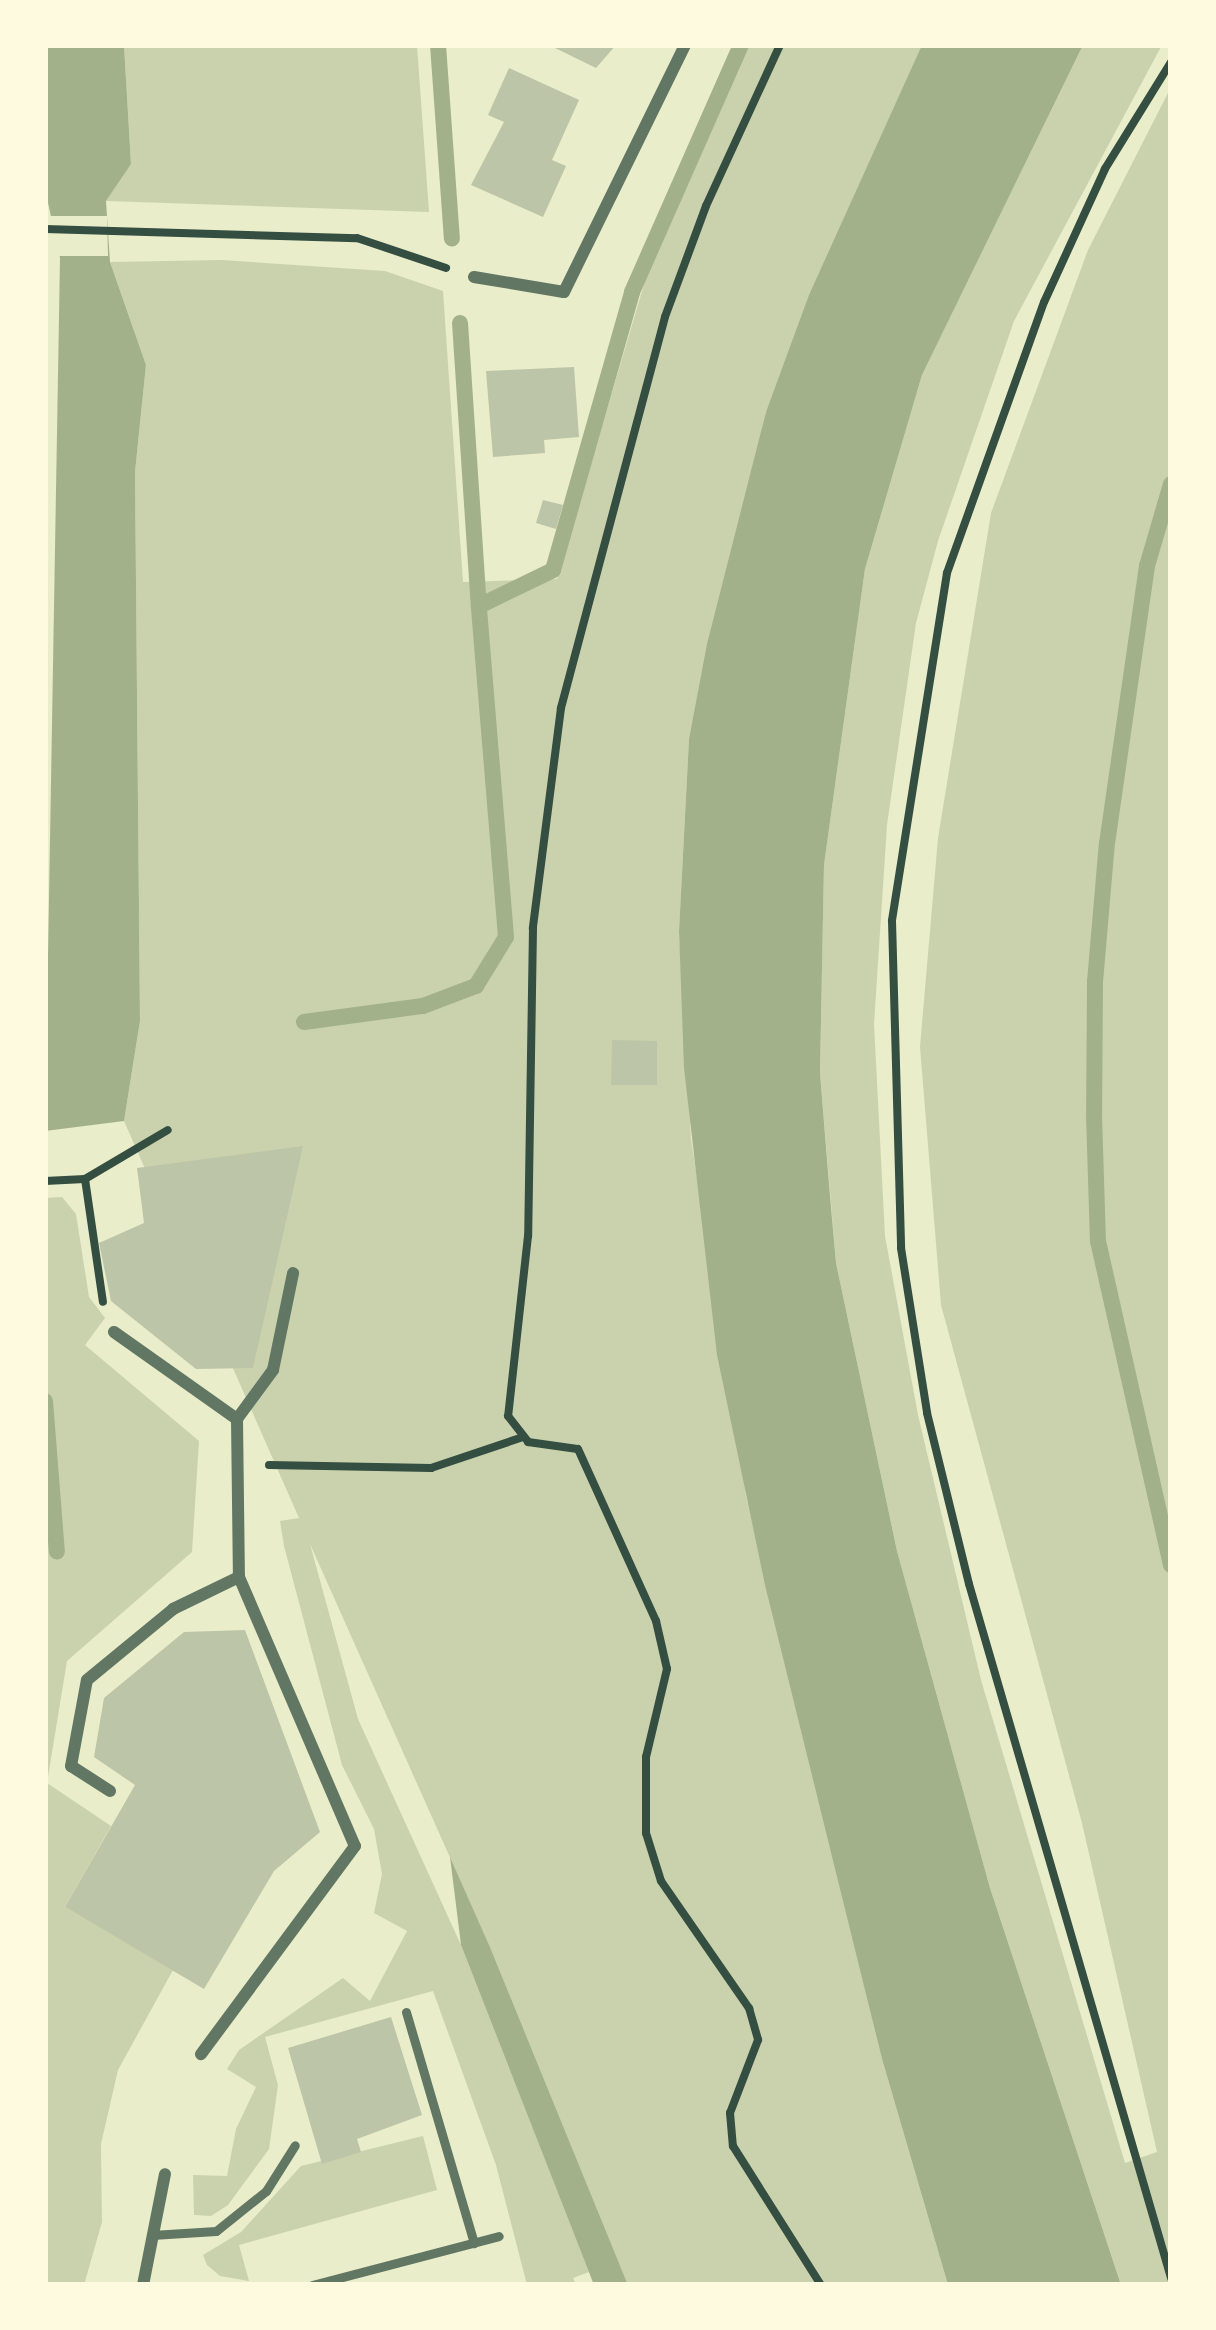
<!DOCTYPE html>
<html>
<head>
<meta charset="utf-8">
<style>
	body { margin:0 }
	#map { position:relative; width:1216px; height:2330px; overflow:hidden; background:#e9edc9; font-family:"Titillium Web",sans-serif }
	div>[style] { position:absolute }
	.green>* { inset:0; background:#cad2ad }
	.water>* { inset:0; background:#a3b18a }
	.pier>* { inset:0; background:#e9edc9 }
	.stream>* { height:16px; margin:-8px; padding:0 8px; transform-origin:8px; border-radius:8px; background:#a3b18a }
	.building>* { inset:0; background:#bcc5a7 }
	.path>* { height:8px; margin:-4px; padding:0 4px; transform-origin:4px; border-radius:4px; background:#344e41 }
	.service>* { height:9px; margin:-4.5px; padding:0 4.5px; transform-origin:4.5px; border-radius:4.5px; background:#617663 }
	.minor>* { height:12px; margin:-6px; padding:0 6px; transform-origin:6px; border-radius:6px; background:#617663 }
	span { translate:-50% -50%; white-space:nowrap; text-align:center; line-height:1.15; -webkit-text-stroke:9px #fefae0; paint-order:stroke }
	.frame { position:absolute; inset:0; border:48px solid #fefae0; pointer-events:none }
</style>
</head>
<body>
<div id="map">
	<div class="green">
		<i style="clip-path:polygon(124px 45px,417px 45px,429px 212px,106px 201px,131px 163px)"></i>
		<i style="clip-path:polygon(746px 45px,922px 45px,766px 412px,689px 739px,679px 932px,691px 1139px,746px 1496px,882px 2059px,948px 2285px,628px 2285px,490px 1947px,310px 1544px,358px 1719px,461px 1945px,589px 2272px,573px 2278px,576px 2285px,527px 2285px,496px 2165px,433px 1991px,265px 2037px,278px 2085px,269px 2149px,228px 2205px,211px 2216px,194px 2215px,193px 2175px,227px 2176px,236px 2129px,256px 2087px,227px 2069px,239px 2050px,343px 1978px,370px 2001px,407px 1931px,374px 1913px,382px 1874px,374px 1829px,342px 1765px,284px 1546px,280px 1521px,299px 1518px,124px 1121px,140px 1021px,135px 472px,146px 365px,110px 262px,222px 260px,385px 271px,443px 291px,463px 582px,557px 579px,663px 220px)"></i>
		<i style="clip-path:polygon(1083px 45px,1162px 45px,1014px 321px,938px 541px,916px 623px,887px 825px,874px 1024px,885px 1236px,918px 1415px,981px 1680px,1125px 2163px,1157px 2152px,1082px 1823px,941px 1305px,920px 1047px,938px 838px,991px 513px,1088px 250px,1171px 87px,1171px 2285px,1121px 2285px,990px 1888px,897px 1551px,836px 1263px,820px 1073px,824px 865px,865px 569px,922px 375px)"></i>
		<i style="clip-path:polygon(62px 1197px,76px 1214px,89px 1297px,105px 1318px,85px 1345px,199px 1441px,192px 1552px,67px 1661px,47px 1783px,111px 1826px,65px 1907px,173px 1970px,118px 2070px,101px 2144px,102px 2222px,84px 2285px,45px 2285px,45px 1198px)"></i>
		<i style="clip-path:polygon(423px 2136px,437px 2190px,239px 2245px,249px 2281px,220px 2276px,207px 2265px,203px 2255px,241px 2232px,301px 2166px)"></i>
	</div>
	<div class="water">
		<i style="clip-path:polygon(45px 45px,124px 45px,131px 164px,106px 201px,110px 262px,146px 365px,135px 472px,140px 1021px,124px 1121px,45px 1131px,60px 258px,45px 189px)"></i>
		<i style="clip-path:polygon(922px 45px,1083px 45px,922px 375px,865px 569px,824px 865px,820px 1073px,830px 1196px,836px 1263px,897px 1551px,990px 1888px,1121px 2285px,948px 2285px,882px 2059px,765px 1585px,717px 1355px,684px 1068px,679px 931px,689px 739px,707px 644px,766px 412px,809px 295px)"></i>
		<i style="clip-path:polygon(450px 1857px,490px 1947px,628px 2285px,594px 2285px,461px 1945px)"></i>
	</div>
	<div class="pier">
		<i style="clip-path:polygon(47px 216px,107px 216px,108px 256px,53px 256px)"></i>
	</div>
	<div class="stream">
		<i style="left:438px;top:45px;width:194px;rotate:85.9deg"></i>
		<i style="left:460px;top:323px;width:284px;rotate:86.2deg"></i>
		<i style="left:1171px;top:484px;width:85px;rotate:106.3deg"></i>
		<i style="left:1147px;top:566px;width:279px;rotate:98.2deg"></i>
		<i style="left:1107px;top:842px;width:141px;rotate:94.9deg"></i>
		<i style="left:1095px;top:982px;width:133px;rotate:90.4deg"></i>
		<i style="left:1094px;top:1115px;width:126px;rotate:88.2deg"></i>
		<i style="left:1098px;top:1241px;width:332px;rotate:77.3deg"></i>
		<i style="left:304px;top:1022px;width:120px;rotate:-7.7deg"></i>
		<i style="left:423px;top:1006px;width:57px;rotate:-20.7deg"></i>
		<i style="left:476px;top:986px;width:57px;rotate:-58.5deg"></i>
		<i style="left:506px;top:937px;width:332px;rotate:-94.7deg"></i>
		<i style="left:479px;top:606px;width:82px;rotate:-25.9deg"></i>
		<i style="left:553px;top:570px;width:289px;rotate:-74.1deg"></i>
		<i style="left:632px;top:292px;width:270px;rotate:-66.2deg"></i>
		<i style="left:45px;top:1401px;width:151px;rotate:85.5deg"></i>
	</div>
	<div class="building">
		<i style="clip-path:polygon(549px 45px,616px 45px,596px 68px)"></i>
		<i style="clip-path:polygon(509px 68px,579px 100px,552px 160px,566px 166px,543px 217px,471px 185px,504px 122px,488px 115px)"></i>
		<i style="clip-path:polygon(574px 367px,579px 437px,544px 440px,545px 453px,493px 457px,486px 371px)"></i>
		<i style="clip-path:polygon(543px 500px,563px 505px,556px 529px,536px 523px)"></i>
		<i style="clip-path:polygon(612px 1040px,657px 1041px,657px 1085px,611px 1085px)"></i>
		<i style="clip-path:polygon(303px 1146px,253px 1368px,196px 1369px,111px 1301px,99px 1243px,144px 1223px,137px 1168px)"></i>
		<i style="clip-path:polygon(245px 1630px,320px 1832px,274px 1871px,204px 1989px,65px 1907px,135px 1785px,94px 1757px,104px 1698px,184px 1632px)"></i>
		<i style="clip-path:polygon(391px 2017px,422px 2115px,357px 2139px,361px 2152px,322px 2164px,288px 2048px)"></i>
	</div>
	<div class="path">
		<i style="left:780px;top:45px;width:177px;rotate:114.7deg"></i>
		<i style="left:706px;top:206px;width:118px;rotate:110.3deg"></i>
		<i style="left:665px;top:317px;width:405px;rotate:104.9deg"></i>
		<i style="left:561px;top:708px;width:222px;rotate:97.3deg"></i>
		<i style="left:533px;top:928px;width:308px;rotate:90.9deg"></i>
		<i style="left:528px;top:1236px;width:181px;rotate:96.3deg"></i>
		<i style="left:508px;top:1416px;width:33px;rotate:52deg"></i>
		<i style="left:528px;top:1442px;width:50px;rotate:8deg"></i>
		<i style="left:578px;top:1449px;width:189px;rotate:65.6deg"></i>
		<i style="left:656px;top:1621px;width:49px;rotate:77.1deg"></i>
		<i style="left:667px;top:1669px;width:90px;rotate:103.4deg"></i>
		<i style="left:646px;top:1757px;width:76px;rotate:90deg"></i>
		<i style="left:646px;top:1833px;width:50px;rotate:72.6deg"></i>
		<i style="left:661px;top:1881px;width:155px;rotate:55.3deg"></i>
		<i style="left:749px;top:2008px;width:33px;rotate:74deg"></i>
		<i style="left:758px;top:2040px;width:78px;rotate:111deg"></i>
		<i style="left:730px;top:2113px;width:33px;rotate:85deg"></i>
		<i style="left:733px;top:2146px;width:165px;rotate:57.7deg"></i>
		<i style="left:1171px;top:62px;width:126px;rotate:121.7deg"></i>
		<i style="left:1105px;top:169px;width:146px;rotate:114.6deg"></i>
		<i style="left:1044px;top:302px;width:288px;rotate:109.7deg"></i>
		<i style="left:947px;top:573px;width:352px;rotate:99deg"></i>
		<i style="left:892px;top:921px;width:327px;rotate:88.4deg"></i>
		<i style="left:901px;top:1248px;width:167px;rotate:81deg"></i>
		<i style="left:927px;top:1413px;width:176px;rotate:76.2deg"></i>
		<i style="left:969px;top:1584px;width:723px;rotate:73.77deg"></i>
		<i style="left:45px;top:229px;width:312px;rotate:1.7deg"></i>
		<i style="left:357px;top:238px;width:94px;rotate:18.6deg"></i>
		<i style="left:85px;top:1179px;width:124px;rotate:81.7deg"></i>
		<i style="left:45px;top:1181px;width:40px;rotate:-2.9deg"></i>
		<i style="left:85px;top:1179px;width:96px;rotate:-30.6deg"></i>
		<i style="left:269px;top:1465px;width:162px;rotate:1.1deg"></i>
		<i style="left:431px;top:1468px;width:94px;rotate:-18.6deg"></i>
	</div>
	<div class="service">
		<i style="left:406px;top:2012px;width:241px;rotate:73.6deg"></i>
		<i style="left:152px;top:2235px;width:64px;rotate:-3.6deg"></i>
		<i style="left:216px;top:2231px;width:64px;rotate:-38.7deg"></i>
		<i style="left:266px;top:2191px;width:54px;rotate:-57.8deg"></i>
		<i style="left:312px;top:2285px;width:193px;rotate:-14.7deg"></i>
	</div>
	<div class="minor">
		<i style="left:474px;top:277px;width:91px;rotate:9.5deg"></i>
		<i style="left:564px;top:292px;width:275px;rotate:-63.9deg"></i>
		<i style="left:114px;top:1332px;width:151px;rotate:35.3deg"></i>
		<i style="left:237px;top:1419px;width:158px;rotate:89.3deg"></i>
		<i style="left:239px;top:1577px;width:293px;rotate:66.7deg"></i>
		<i style="left:355px;top:1846px;width:259px;rotate:126.5deg"></i>
		<i style="left:237px;top:1419px;width:61px;rotate:-53.7deg"></i>
		<i style="left:273px;top:1370px;width:99px;rotate:-78.3deg"></i>
		<i style="left:110px;top:1791px;width:46px;rotate:-147.3deg"></i>
		<i style="left:71px;top:1766px;width:87px;rotate:-79.5deg"></i>
		<i style="left:87px;top:1680px;width:112px;rotate:-39.5deg"></i>
		<i style="left:173px;top:1609px;width:73px;rotate:-25.9deg"></i>
		<i style="left:143px;top:2285px;width:113px;rotate:-78.8deg"></i>
	</div>
	<div class="frame"></div>
</div>
</body>
</html>
